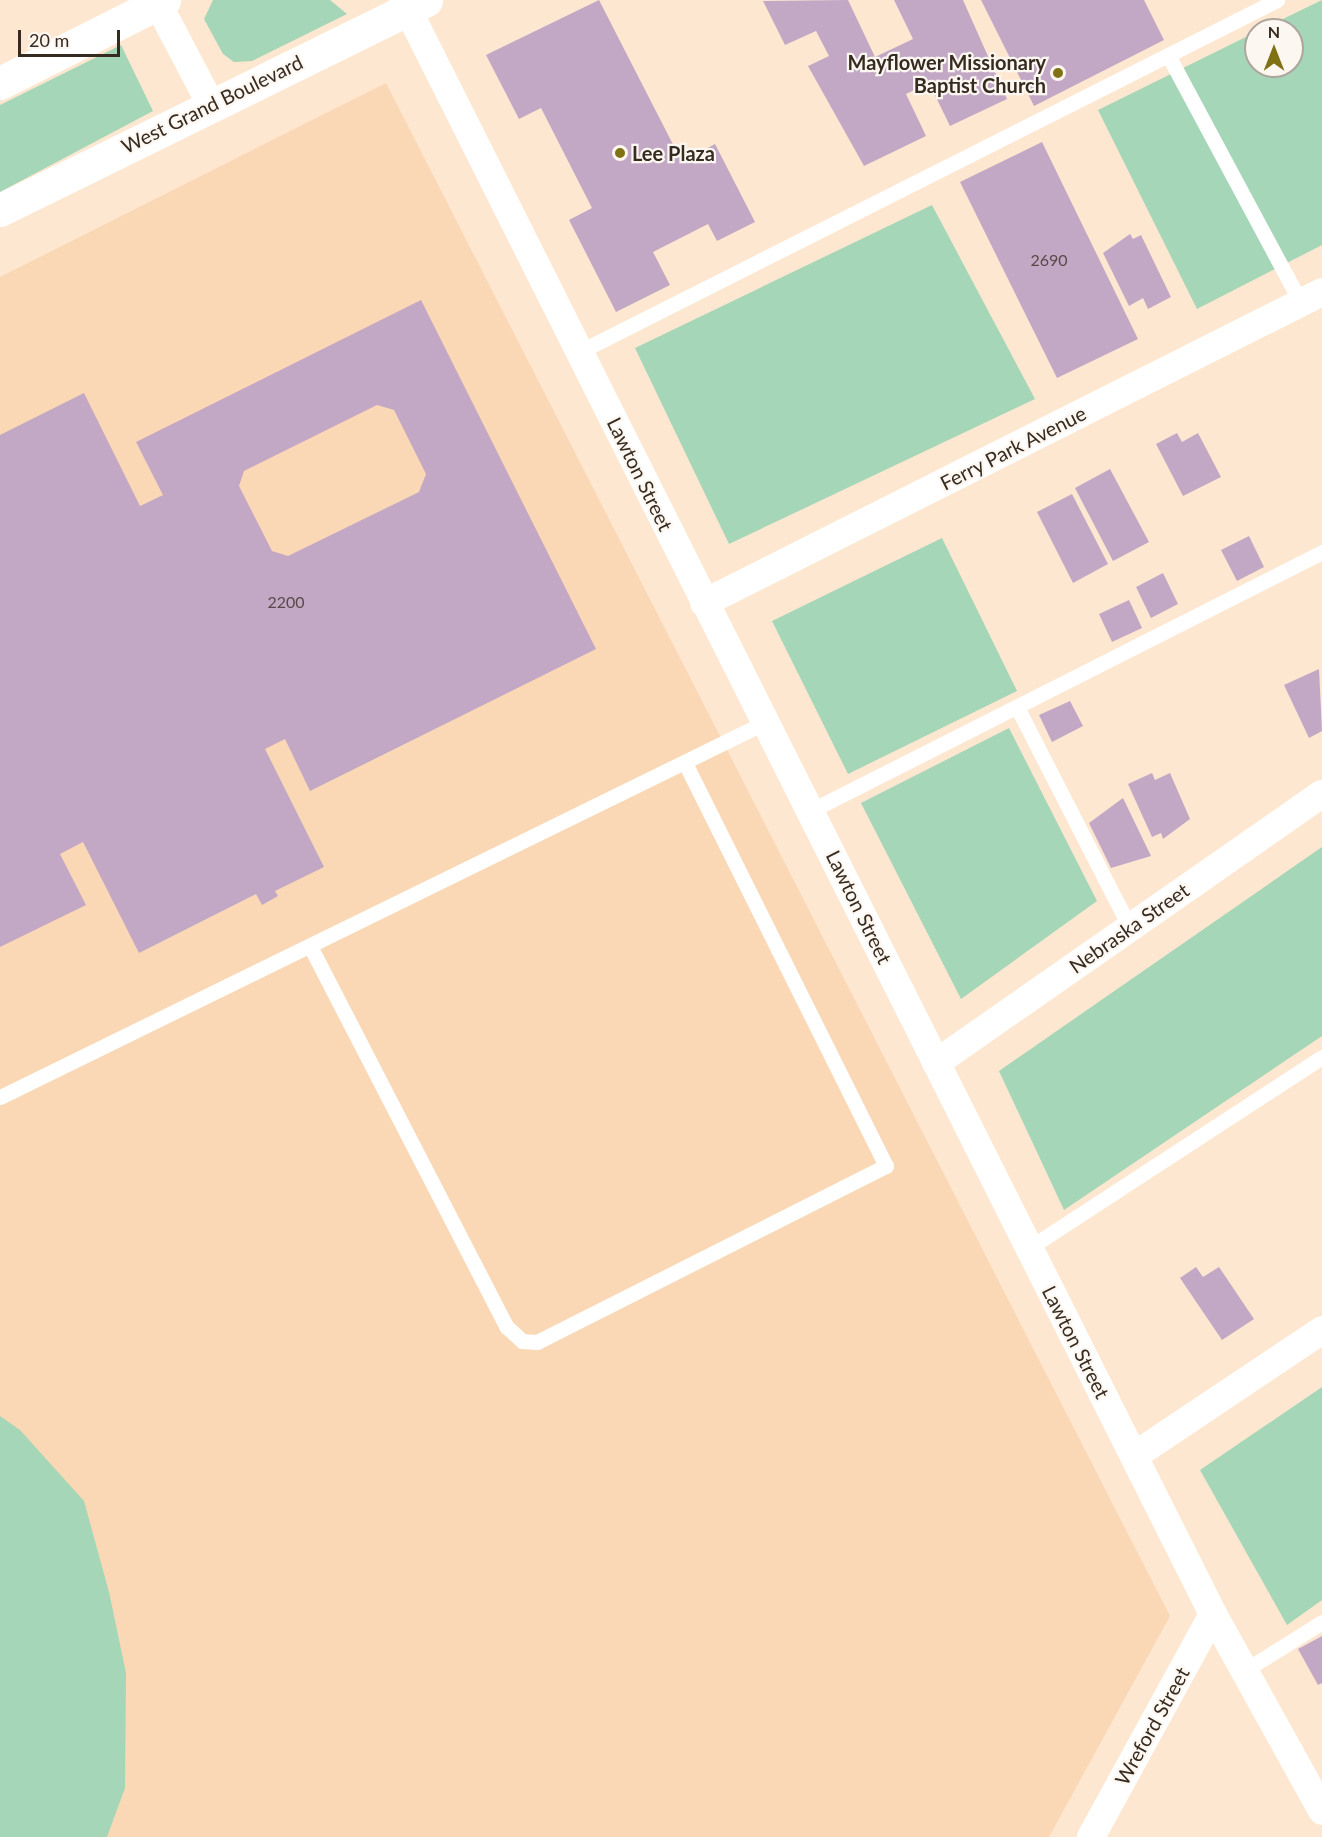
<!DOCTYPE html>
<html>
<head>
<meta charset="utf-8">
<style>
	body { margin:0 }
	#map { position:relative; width:1322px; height:1837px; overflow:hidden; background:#fee7d0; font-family:Lato,sans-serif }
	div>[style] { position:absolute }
	.built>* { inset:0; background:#fad8b5 }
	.green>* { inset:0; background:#a4d6b7 }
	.building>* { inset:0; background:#c2a8c5 }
	.lane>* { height:15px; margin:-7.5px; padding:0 7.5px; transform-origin:7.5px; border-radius:7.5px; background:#fff }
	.street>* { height:28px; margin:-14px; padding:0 14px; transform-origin:14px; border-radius:14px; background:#fff }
	.secondary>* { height:33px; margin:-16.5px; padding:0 16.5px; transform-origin:16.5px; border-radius:16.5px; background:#fff }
	.dots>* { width:16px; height:16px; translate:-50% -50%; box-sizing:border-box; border:3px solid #fdf7f2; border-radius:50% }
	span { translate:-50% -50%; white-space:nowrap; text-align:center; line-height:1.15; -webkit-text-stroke:4.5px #fdf7f2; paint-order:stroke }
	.number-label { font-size:16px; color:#594a49 }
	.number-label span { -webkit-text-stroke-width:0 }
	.poi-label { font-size:20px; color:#362b20; font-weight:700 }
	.right { translate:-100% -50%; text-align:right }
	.left { translate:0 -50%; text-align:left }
	.street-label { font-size:20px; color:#362b20 }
	.north { position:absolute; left:1244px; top:18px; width:60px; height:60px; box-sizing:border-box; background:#fdf7f2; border:2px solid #ada59e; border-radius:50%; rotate:0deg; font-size:16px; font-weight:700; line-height:24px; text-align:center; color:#362b20 }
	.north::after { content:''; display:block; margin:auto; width:21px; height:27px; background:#807214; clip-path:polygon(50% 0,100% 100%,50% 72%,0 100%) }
	.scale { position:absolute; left:18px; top:30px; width:102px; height:27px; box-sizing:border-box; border:3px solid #362b20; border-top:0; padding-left:8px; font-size:18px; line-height:21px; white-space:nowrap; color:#362b20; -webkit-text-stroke:4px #fdf7f2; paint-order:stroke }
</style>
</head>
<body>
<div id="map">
	<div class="built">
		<i style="clip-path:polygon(386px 83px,1170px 1616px,1049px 1837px,0 1837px,0 277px)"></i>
	</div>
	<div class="green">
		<i style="clip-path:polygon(213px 0,330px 0,347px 14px,252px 61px,234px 62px,223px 54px,204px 19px)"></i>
		<i style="clip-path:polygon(1322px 0,1322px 245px,1197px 309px,1098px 110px,1256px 32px,1256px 66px,1292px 66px,1292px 30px,1260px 30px)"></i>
		<i style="clip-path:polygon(121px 45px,153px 111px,0 192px,0 105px)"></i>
		<i style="clip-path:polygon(932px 205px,1035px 399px,729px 544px,635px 348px)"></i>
		<i style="clip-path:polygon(942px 538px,1017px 691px,848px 774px,772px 621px)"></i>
		<i style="clip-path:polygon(1009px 728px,1097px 901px,961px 999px,861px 803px)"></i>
		<i style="clip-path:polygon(1322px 847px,1322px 1036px,1064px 1210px,999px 1071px)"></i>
		<i style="clip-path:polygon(1322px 1387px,1322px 1600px,1287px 1625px,1200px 1470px)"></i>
		<i style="clip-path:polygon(0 1416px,20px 1430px,84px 1501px,109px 1592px,126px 1673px,125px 1788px,107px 1837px,0 1837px)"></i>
	</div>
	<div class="building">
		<i style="clip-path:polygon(599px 0,682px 162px,715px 144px,755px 222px,717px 241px,708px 224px,653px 252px,670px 285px,616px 312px,569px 220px,592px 208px,541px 108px,519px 119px,486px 55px)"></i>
		<i style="clip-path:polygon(848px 0,875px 57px,913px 39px,894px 0,963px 0,1007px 99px,950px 126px,929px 83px,906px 94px,926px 136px,864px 166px,808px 66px,829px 56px,816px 31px,785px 45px,763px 1px)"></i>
		<i style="clip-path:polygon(981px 0,1144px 0,1164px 40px,1034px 106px)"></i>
		<i style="clip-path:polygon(1042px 142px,1138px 339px,1057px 378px,960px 182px)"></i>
		<i style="clip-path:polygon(1130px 234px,1133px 239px,1141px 235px,1171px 297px,1148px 309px,1143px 298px,1129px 306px,1103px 253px)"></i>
		<i style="clip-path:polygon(evenodd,421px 300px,596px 649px,310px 791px,285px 739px,265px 749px,324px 867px,275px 891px,278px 896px,262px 905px,256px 894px,139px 953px,83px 842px,60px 854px,86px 905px,0 947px,0 435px,84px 393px,140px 506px,163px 495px,136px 442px,421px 300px,377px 405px,394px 410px,426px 474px,419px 492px,288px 556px,272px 551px,239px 486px,244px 471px,377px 405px)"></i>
		<i style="clip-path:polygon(1177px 433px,1182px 442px,1198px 433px,1221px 477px,1183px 496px,1156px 444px)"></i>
		<i style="clip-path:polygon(1110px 469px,1149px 542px,1113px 561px,1075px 488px)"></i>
		<i style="clip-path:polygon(1072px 494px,1108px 564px,1073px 583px,1037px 512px)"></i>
		<i style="clip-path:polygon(1249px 536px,1264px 567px,1237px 581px,1221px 550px)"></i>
		<i style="clip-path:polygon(1163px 573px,1178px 604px,1151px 618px,1136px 587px)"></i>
		<i style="clip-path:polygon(1129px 600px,1142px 628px,1112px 642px,1099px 614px)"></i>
		<i style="clip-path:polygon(1319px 669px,1322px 731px,1309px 738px,1284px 685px)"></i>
		<i style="clip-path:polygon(1070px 701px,1083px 726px,1052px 742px,1039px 715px)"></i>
		<i style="clip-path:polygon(1152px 773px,1155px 780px,1170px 773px,1190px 819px,1163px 839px,1161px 833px,1152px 837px,1128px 784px)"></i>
		<i style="clip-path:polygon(1123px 798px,1151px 856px,1111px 868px,1089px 823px)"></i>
		<i style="clip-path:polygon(1196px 1267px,1203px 1277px,1219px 1267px,1254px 1319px,1222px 1340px,1180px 1278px)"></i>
		<i style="clip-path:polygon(1322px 1636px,1322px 1683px,1318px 1685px,1298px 1649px)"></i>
	</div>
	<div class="lane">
		<i style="left:1168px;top:55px;width:281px;rotate:61.8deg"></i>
		<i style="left:579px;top:352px;width:782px;rotate:-26.76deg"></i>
		<i style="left:1017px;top:707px;width:248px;rotate:62.9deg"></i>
		<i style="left:812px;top:810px;width:572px;rotate:-26.83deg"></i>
		<i style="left:310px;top:946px;width:429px;rotate:62.7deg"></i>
		<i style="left:507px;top:1327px;width:21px;rotate:43deg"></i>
		<i style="left:522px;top:1341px;width:15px;rotate:4deg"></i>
		<i style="left:537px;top:1342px;width:391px;rotate:-26.8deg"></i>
		<i style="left:886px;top:1166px;width:451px;rotate:-116.5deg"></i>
		<i style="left:0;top:1097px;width:855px;rotate:-26.09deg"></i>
		<i style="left:1029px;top:1248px;width:350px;rotate:-33.1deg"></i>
		<i style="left:1242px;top:1672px;width:94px;rotate:-32deg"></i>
	</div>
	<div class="street">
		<i style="left:156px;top:0;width:116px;rotate:62.3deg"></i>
		<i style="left:403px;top:0;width:1806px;rotate:63.35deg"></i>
		<i style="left:1213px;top:1614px;width:225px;rotate:61deg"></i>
		<i style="left:704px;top:603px;width:692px;rotate:-26.71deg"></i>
		<i style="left:936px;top:1063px;width:470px;rotate:-34.9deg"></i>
		<i style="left:1134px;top:1456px;width:226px;rotate:-33.8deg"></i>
		<i style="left:1091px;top:1837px;width:254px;rotate:-61.3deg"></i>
	</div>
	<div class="secondary">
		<i style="left:0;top:83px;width:184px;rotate:-26.8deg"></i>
		<i style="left:0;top:210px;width:475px;rotate:-26.2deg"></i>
	</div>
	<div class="dots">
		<i style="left:1058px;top:73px;background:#807214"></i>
		<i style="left:620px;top:153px;background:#807214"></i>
	</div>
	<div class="number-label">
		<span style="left:1049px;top:260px">2690</span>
		<span style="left:286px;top:602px">2200</span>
	</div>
	<div class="poi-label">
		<span class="right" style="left:1046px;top:74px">Mayflower Missionary<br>Baptist Church</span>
		<span class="left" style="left:632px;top:153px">Lee Plaza</span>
	</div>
	<div class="street-label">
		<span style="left:212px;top:104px;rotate:-26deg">West Grand Boulevard</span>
		<span style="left:1013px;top:448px;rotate:-27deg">Ferry Park Avenue</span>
		<span style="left:640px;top:474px;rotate:64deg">Lawton Street</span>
		<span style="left:859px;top:907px;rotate:64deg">Lawton Street</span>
		<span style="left:1129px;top:928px;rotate:-35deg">Nebraska Street</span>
		<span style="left:1076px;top:1342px;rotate:63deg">Lawton Street</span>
		<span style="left:1152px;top:1726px;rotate:-61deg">Wreford Street</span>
	</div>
	<div class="north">N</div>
	<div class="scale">20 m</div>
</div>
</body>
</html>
